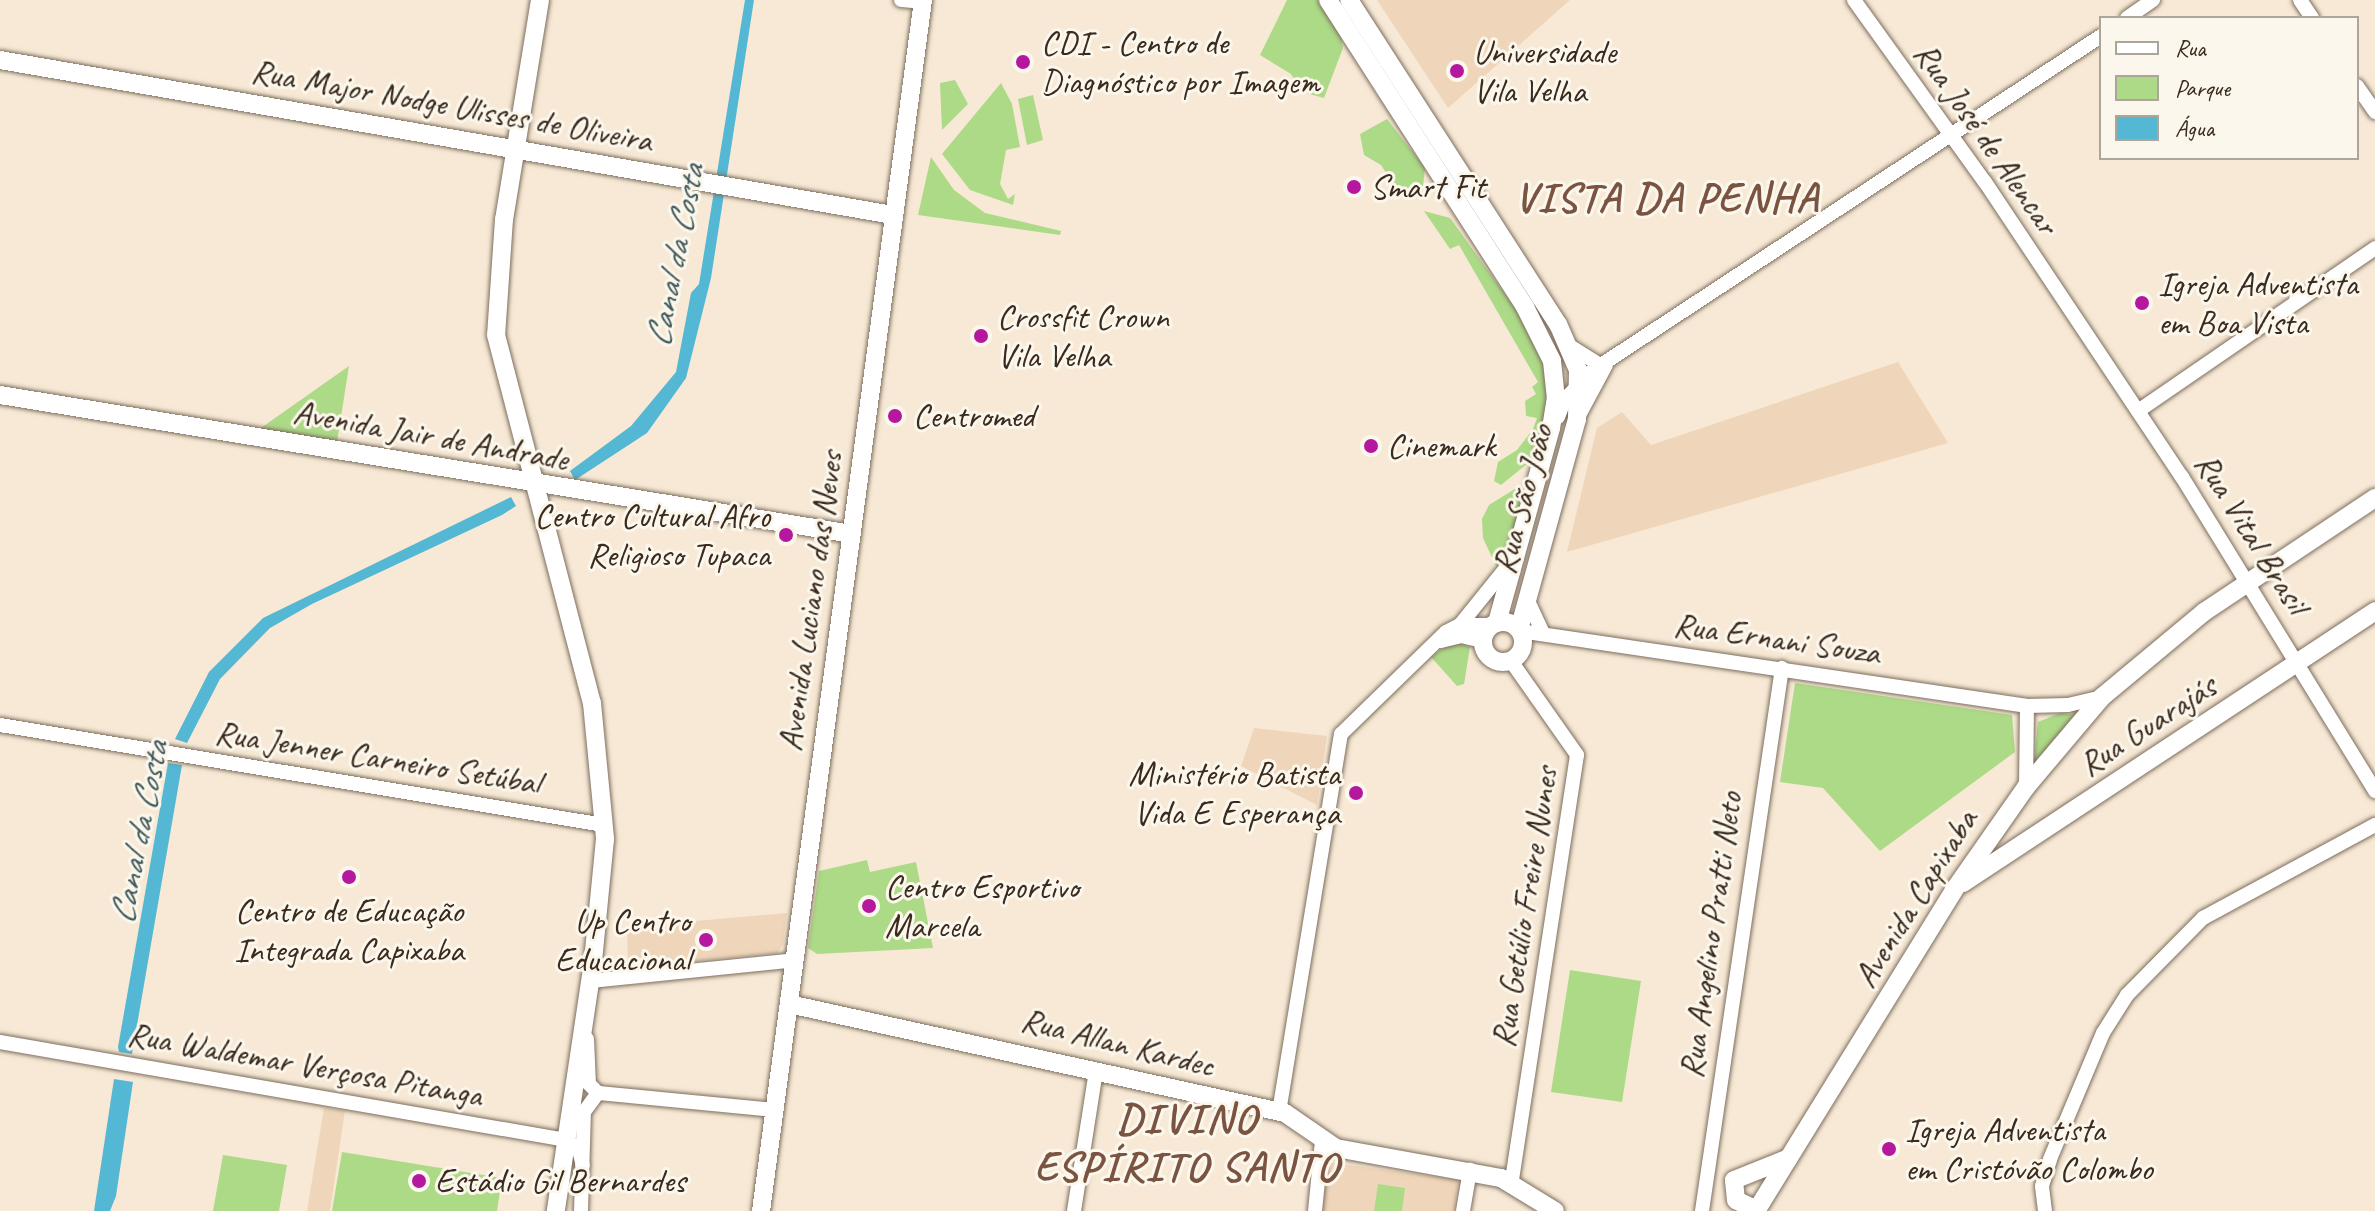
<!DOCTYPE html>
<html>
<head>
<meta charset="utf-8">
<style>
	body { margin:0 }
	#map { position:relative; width:2375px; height:1211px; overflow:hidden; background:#f7e9d5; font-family:Caveat,sans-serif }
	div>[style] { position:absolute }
	.built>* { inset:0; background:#efd6bb }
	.green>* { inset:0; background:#adda87 }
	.water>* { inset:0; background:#54b7d3 }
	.roads { filter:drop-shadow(0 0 2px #7d6d5e) drop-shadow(0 0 2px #7d6d5e) }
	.minor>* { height:14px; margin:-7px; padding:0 7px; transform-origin:7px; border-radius:7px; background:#fff }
	.major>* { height:18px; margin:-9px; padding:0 9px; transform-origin:9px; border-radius:9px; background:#fff }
	.major>.ring { margin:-9px; padding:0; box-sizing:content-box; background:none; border:18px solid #fff; border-radius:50% }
	.dots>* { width:22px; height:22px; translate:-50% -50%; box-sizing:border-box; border:4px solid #fbf7ec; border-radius:50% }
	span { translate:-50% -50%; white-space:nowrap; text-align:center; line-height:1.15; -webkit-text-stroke:6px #fbf7ec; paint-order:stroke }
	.poi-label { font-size:34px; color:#3b2a1e }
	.left { translate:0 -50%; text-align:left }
	.right { translate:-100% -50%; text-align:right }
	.street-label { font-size:34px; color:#3b2a1e }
	.water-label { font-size:36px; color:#445b5d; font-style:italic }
	.district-label { font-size:42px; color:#7b5441; font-weight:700; letter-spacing:2px }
	.legend { position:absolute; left:2099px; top:16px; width:260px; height:144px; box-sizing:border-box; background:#fbf7ec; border:2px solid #aea59a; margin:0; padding:10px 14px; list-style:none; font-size:24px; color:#3b2a1e }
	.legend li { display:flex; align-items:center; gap:16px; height:40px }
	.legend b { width:40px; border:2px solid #aea59a }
</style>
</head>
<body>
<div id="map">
	<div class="built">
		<i style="clip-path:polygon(1377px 0,1570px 0,1448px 108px)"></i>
		<i style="clip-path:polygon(1898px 362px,1948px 443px,1567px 552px,1597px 428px,1622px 412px,1651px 445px)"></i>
		<i style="clip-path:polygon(1254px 728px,1327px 736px,1317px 805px,1241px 766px)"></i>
		<i style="clip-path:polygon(787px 913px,783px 945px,777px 953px,628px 968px,627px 927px)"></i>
		<i style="clip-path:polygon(324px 1108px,345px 1111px,330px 1211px,307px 1211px)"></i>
		<i style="clip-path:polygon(1328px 1162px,1458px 1180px,1454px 1211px,1321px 1211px)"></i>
	</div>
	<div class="green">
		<i style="clip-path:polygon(1287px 0,1318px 0,1341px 36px,1343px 48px,1324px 98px,1302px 92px,1291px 74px,1260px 55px)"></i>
		<i style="clip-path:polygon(955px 80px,968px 104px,942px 130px,940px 83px)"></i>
		<i style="clip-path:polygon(1001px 83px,1012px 104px,1020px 147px,1006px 150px,1000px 184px,1008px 199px,1015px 194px,1013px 205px,970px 190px,942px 154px)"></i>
		<i style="clip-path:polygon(1033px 95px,1043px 140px,1027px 145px,1018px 99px)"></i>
		<i style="clip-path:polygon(1387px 119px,1425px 168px,1422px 195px,1402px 198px,1381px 165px,1364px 155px,1360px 134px)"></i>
		<i style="clip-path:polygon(931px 157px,954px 190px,985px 213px,1061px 231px,1060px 235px,918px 215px)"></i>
		<i style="clip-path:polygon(1424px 211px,1450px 218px,1538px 340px,1550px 382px,1537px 456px,1501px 485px,1494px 481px,1498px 462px,1517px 450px,1533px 429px,1537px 418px,1526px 416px,1525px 401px,1536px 394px,1532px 387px,1538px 382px,1459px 245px,1450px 249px)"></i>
		<i style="clip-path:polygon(349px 366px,337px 442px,258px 430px)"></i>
		<i style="clip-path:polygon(1518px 487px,1522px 493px,1527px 488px,1513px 547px,1497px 568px,1483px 538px,1482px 519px,1489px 505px)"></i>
		<i style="clip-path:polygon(1454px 641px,1470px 647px,1464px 684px,1457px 686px,1431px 657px)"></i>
		<i style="clip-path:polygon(1795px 683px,2012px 715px,2015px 752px,1880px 851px,1823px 788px,1780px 782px)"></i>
		<i style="clip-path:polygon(2060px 713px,2079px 715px,2034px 764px,2038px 722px)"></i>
		<i style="clip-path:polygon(867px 860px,870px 872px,916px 862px,933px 948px,817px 954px,808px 948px,819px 871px)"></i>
		<i style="clip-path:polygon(1570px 970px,1641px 981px,1622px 1102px,1551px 1092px)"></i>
		<i style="clip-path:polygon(342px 1152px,502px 1178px,497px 1211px,332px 1211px)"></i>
		<i style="clip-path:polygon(223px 1155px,287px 1165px,279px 1211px,213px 1211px)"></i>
		<i style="clip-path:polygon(1378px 1184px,1405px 1188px,1402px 1211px,1374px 1211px)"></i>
	</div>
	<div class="water">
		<i style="clip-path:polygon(745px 0,754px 0,711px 278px,686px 378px,647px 433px,575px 480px,570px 471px,631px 426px,676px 372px,691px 293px,699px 284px)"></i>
		<i style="clip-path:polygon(511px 497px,516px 506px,502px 515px,312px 604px,270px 628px,220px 679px,187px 743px,175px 739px,209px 672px,263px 618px)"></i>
		<i style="clip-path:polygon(168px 763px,182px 765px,132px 1054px,119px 1052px,118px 1047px)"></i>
		<i style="clip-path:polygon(114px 1079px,133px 1082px,116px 1196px,110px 1211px,94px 1211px)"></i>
	</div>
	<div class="roads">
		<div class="minor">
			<i style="left:901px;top:0;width:21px;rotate:5deg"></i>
			<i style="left:1854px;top:0;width:224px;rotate:54.3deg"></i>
			<i style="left:1985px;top:182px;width:355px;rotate:56.3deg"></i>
			<i style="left:2182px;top:477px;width:369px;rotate:58.4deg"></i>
			<i style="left:2300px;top:0;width:22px;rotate:56deg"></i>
			<i style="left:2127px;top:18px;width:32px;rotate:-35deg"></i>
			<i style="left:2357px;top:86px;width:32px;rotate:55deg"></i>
			<i style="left:1568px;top:345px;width:39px;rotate:32deg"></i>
			<i style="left:2138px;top:411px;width:288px;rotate:-34.5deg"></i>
			<i style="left:1558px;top:417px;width:19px;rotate:-69deg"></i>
			<i style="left:1565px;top:399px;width:39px;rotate:-46deg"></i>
			<i style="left:1592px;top:371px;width:609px;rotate:-33.35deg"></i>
			<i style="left:1577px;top:419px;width:61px;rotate:-61.8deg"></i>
			<i style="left:1528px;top:601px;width:33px;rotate:65deg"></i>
			<i style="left:1460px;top:625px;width:80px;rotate:-51.1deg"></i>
			<i style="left:1520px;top:631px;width:513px;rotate:8.41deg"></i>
			<i style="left:2027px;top:706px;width:41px;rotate:-1.4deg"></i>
			<i style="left:2068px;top:705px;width:35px;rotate:-13deg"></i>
			<i style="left:1441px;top:641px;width:21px;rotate:-14deg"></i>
			<i style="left:1461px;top:636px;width:23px;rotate:13deg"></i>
			<i style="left:1511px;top:661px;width:115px;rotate:54.9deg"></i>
			<i style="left:1577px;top:755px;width:432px;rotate:98.7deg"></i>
			<i style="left:0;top:725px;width:612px;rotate:9.4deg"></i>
			<i style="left:2026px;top:787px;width:81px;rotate:-89.3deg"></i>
			<i style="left:590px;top:981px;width:206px;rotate:-5.8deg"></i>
			<i style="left:587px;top:1039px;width:45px;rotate:87.5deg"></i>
			<i style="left:589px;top:1084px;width:13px;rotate:45deg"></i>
			<i style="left:0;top:1042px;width:574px;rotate:9.82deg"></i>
			<i style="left:566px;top:1140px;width:16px;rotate:38deg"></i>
			<i style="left:579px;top:1150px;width:16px;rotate:76deg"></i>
			<i style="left:598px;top:1093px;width:178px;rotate:5.5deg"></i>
			<i style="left:1279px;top:1112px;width:383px;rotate:-80.7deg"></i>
			<i style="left:1341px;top:734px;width:146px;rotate:-44.2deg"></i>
			<i style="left:1446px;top:632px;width:16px;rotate:-27deg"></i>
			<i style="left:1460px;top:625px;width:33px"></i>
			<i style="left:581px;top:1211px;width:99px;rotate:-88.3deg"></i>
			<i style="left:584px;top:1112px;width:24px;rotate:-54deg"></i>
			<i style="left:1074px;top:1211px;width:142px;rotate:-81.1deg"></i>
			<i style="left:1315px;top:1211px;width:70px;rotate:-84.3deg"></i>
			<i style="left:1463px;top:1211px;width:42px;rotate:-80.3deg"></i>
			<i style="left:1702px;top:1211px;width:549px;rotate:-81.62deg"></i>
			<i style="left:2045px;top:1211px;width:25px;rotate:-97deg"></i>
			<i style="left:2042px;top:1186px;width:28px;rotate:-73deg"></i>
			<i style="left:2050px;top:1159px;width:137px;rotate:-67.2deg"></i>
			<i style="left:2103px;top:1033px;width:45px;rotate:-57.7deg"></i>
			<i style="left:2127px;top:995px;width:108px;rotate:-45.4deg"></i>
			<i style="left:2203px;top:918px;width:196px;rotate:-28.4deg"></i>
		</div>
		<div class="major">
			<i style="left:540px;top:0;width:222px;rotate:99.3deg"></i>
			<i style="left:504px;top:219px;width:116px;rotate:93.9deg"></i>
			<i style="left:496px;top:335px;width:380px;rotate:75.4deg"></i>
			<i style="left:592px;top:703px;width:137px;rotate:84.5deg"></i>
			<i style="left:605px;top:839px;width:124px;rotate:95.6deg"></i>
			<i style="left:593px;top:962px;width:252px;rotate:98.5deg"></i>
			<i style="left:1328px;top:0;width:365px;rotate:57.3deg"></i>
			<i style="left:1525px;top:307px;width:60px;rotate:63.4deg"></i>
			<i style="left:1552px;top:361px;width:36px;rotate:84deg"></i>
			<i style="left:1556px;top:397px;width:31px;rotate:99deg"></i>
			<i style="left:1551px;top:428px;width:202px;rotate:105.5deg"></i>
			<i style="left:1349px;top:0;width:386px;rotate:57.2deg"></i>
			<i style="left:1558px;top:324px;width:50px;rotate:66.5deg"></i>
			<i style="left:1578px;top:370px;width:49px;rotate:91.2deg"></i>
			<i style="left:1577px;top:419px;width:218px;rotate:105.4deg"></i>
			<i style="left:0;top:60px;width:906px;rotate:9.85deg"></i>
			<i style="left:0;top:395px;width:863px;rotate:9.27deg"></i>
			<i class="ring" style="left:1483px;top:622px;width:22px;height:22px"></i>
			<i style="left:1963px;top:883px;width:494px;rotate:-33.4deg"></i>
			<i style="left:789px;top:1004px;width:508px;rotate:12.39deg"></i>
			<i style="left:1285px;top:1113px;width:62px;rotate:34.5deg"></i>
			<i style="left:1336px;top:1148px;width:168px;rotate:10.3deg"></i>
			<i style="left:1501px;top:1178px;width:63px;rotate:31.4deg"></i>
			<i style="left:1757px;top:1210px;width:23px;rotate:-155deg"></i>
			<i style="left:1736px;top:1200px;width:20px;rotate:-96deg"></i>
			<i style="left:1734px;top:1180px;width:59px;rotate:-21.8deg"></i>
			<i style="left:761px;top:1211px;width:1222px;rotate:-82.38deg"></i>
			<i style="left:1756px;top:1211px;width:377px;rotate:-58.3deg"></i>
			<i style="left:1954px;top:890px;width:126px;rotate:-55deg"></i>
			<i style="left:2026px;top:787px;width:118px;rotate:-49.8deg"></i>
			<i style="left:2102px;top:697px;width:133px;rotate:-39.8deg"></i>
			<i style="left:2204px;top:612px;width:206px;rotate:-33.7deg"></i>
		</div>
	</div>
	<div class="dots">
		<i style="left:1023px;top:62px;background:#b5179e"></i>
		<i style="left:1457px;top:71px;background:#b5179e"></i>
		<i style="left:1354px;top:187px;background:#b5179e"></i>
		<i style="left:2142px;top:303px;background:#b5179e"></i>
		<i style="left:981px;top:336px;background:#b5179e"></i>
		<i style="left:895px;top:416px;background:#b5179e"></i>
		<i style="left:1371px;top:446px;background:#b5179e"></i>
		<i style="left:786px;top:535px;background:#b5179e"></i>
		<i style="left:1356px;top:793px;background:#b5179e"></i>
		<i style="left:349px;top:877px;background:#b5179e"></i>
		<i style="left:869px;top:906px;background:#b5179e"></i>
		<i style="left:706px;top:940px;background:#b5179e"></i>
		<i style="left:1889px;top:1149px;background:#b5179e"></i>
		<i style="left:419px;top:1181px;background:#b5179e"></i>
	</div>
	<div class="poi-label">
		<span class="left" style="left:1041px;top:62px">CDI - Centro de<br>Diagnóstico por Imagem</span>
		<span class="left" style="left:1473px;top:71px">Universidade<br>Vila Velha</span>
		<span class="left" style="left:1370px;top:187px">Smart Fit</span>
		<span class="left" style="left:2158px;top:303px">Igreja Adventista<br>em Boa Vista</span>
		<span class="left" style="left:997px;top:336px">Crossfit Crown<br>Vila Velha</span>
		<span class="left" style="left:913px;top:416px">Centromed</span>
		<span class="left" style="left:1387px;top:446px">Cinemark</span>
		<span class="right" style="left:770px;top:535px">Centro Cultural Afro<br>Religioso Tupaca</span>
		<span class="right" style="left:1340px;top:793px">Ministério Batista<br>Vida E Esperança</span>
		<span class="left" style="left:885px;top:906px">Centro Esportivo<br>Marcela</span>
		<span style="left:349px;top:930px">Centro de Educação<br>Integrada Capixaba</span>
		<span class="right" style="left:690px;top:940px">Up Centro<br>Educacional</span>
		<span class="left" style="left:1905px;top:1149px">Igreja Adventista<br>em Cristóvão Colombo</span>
		<span class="left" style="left:435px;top:1181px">Estádio Gil Bernardes</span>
	</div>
	<div class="street-label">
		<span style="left:452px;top:105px;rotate:10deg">Rua Major Nodge Ulisses de Oliveira</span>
		<span style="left:1987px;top:138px;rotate:55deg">Rua José de Alencar</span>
		<span style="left:431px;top:435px;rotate:10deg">Avenida Jair de Andrade</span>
		<span style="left:1522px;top:499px;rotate:-75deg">Rua São João</span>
		<span style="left:2252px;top:533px;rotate:58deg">Rua Vital Brasil</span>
		<span style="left:810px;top:601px;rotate:-82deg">Avenida Luciano das Neves</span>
		<span style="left:1777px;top:638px;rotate:8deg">Rua Ernani Souza</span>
		<span style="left:2147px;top:725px;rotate:-33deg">Rua Guarajás</span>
		<span style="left:378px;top:757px;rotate:9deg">Rua Jenner Carneiro Setúbal</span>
		<span style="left:1915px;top:898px;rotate:-58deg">Avenida Capixaba</span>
		<span style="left:1524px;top:907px;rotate:-81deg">Rua Getúlio Freire Nunes</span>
		<span style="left:1710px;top:935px;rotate:-82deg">Rua Angelino Pratti Neto</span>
		<span style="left:1118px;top:1042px;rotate:14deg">Rua Allan Kardec</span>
		<span style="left:305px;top:1064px;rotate:10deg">Rua Waldemar Verçosa Pitanga</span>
	</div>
	<div class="water-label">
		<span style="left:675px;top:256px;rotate:-79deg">Canal da Costa</span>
		<span style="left:139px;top:833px;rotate:-79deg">Canal da Costa</span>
	</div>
	<div class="district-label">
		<span style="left:1667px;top:198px">VISTA DA PENHA</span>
		<span style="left:1187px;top:1143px">DIVINO<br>ESPÍRITO SANTO</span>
	</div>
	<ul class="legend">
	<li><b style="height:10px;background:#fff"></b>Rua</li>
	<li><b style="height:22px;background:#adda87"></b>Parque</li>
	<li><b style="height:22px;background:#54b7d3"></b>Água</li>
	</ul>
</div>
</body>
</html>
